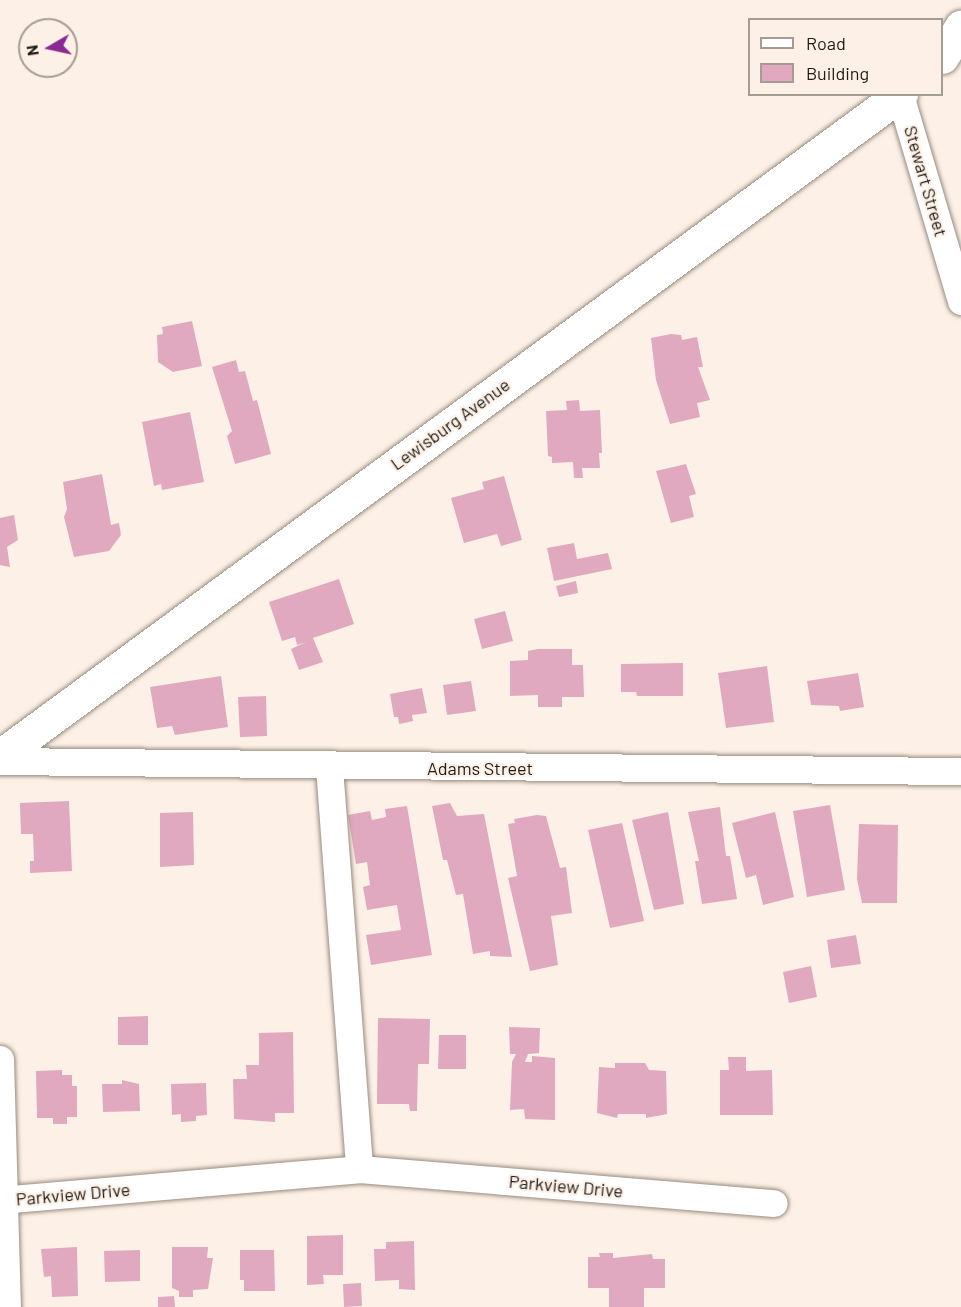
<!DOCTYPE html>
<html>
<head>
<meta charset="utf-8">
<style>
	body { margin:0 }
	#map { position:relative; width:961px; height:1307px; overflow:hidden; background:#fdf1e7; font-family:Barlow,sans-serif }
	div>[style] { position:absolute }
	.building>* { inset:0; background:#e1a9bf }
	.roads { filter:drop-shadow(0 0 2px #988b7e) drop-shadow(0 0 2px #988b7e) }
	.street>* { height:27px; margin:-13.5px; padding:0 13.5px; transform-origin:13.5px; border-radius:13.5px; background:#fff }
	.primary>* { height:33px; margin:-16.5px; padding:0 16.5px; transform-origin:16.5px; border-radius:16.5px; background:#fff }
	span { translate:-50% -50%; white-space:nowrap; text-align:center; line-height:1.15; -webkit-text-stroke:4.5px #fdf1e7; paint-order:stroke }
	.street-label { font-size:18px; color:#211c17 }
	.legend { position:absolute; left:748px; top:18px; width:195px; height:78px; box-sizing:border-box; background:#fdf1e7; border:2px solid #a59c94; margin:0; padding:8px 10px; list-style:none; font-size:18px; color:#211c17 }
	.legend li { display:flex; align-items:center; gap:12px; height:30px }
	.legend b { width:30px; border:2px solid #a59c94 }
	.north { position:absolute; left:18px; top:18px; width:60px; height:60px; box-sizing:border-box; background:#fdf1e7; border:2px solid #a59c94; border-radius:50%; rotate:261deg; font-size:16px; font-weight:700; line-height:24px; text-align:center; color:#211c17 }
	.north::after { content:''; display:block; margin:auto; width:21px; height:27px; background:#8b2992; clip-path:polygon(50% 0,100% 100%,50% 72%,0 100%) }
</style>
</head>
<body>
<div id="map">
	<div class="building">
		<i style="clip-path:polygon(192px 321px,202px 366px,173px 372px,158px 362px,157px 335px,163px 334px,162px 327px)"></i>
		<i style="clip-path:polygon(671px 334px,681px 335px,682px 340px,697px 337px,703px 367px,698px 367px,710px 400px,697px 403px,700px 417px,670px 424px,656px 380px,651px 338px)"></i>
		<i style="clip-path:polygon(236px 360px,239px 372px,245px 371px,253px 401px,257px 400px,271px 454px,235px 464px,227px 436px,232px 431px,212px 367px)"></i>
		<i style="clip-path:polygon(579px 400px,580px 411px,600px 410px,602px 453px,599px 453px,600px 468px,582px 468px,583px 478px,574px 478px,573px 462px,552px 463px,552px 457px,548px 456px,546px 411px,567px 410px,566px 401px)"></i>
		<i style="clip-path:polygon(190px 412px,204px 482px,162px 490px,161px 484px,154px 486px,142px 422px)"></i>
		<i style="clip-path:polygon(686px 464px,696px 494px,689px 496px,694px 517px,671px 523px,656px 471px)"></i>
		<i style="clip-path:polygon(102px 474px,111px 525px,119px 523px,121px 535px,109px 551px,74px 557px,64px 517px,67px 509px,63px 482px)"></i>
		<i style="clip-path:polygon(504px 476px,522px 540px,501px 546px,497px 534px,464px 543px,451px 498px,484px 489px,482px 482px)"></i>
		<i style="clip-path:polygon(14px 515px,18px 540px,7px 547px,10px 567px,0 565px,0 518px)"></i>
		<i style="clip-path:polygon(574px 543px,577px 559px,608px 553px,612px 569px,554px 581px,547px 548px)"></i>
		<i style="clip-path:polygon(339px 579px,354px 624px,313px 638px,323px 662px,299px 670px,291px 649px,306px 642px,297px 645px,295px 637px,282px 641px,269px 602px)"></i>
		<i style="clip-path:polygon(576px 581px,578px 593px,559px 597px,556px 586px)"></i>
		<i style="clip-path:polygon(505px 611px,513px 641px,482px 649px,474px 619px)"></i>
		<i style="clip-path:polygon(572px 649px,572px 665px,583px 665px,584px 697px,562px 697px,562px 707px,538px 707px,538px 695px,510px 696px,510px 661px,528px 660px,528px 651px,538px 649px)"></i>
		<i style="clip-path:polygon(683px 663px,683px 696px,637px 696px,636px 692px,621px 692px,621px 664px)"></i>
		<i style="clip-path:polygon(767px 666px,774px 722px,726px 728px,718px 673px)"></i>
		<i style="clip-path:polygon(858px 673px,864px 707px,840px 711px,839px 706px,811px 705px,807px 681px)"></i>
		<i style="clip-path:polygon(221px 676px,228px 727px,175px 735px,172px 726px,157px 728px,150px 687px)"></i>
		<i style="clip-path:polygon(471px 681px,476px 711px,447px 715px,443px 685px)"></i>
		<i style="clip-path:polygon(422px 688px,427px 713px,412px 715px,413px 721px,399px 724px,398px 717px,394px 717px,390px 694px)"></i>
		<i style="clip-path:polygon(266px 696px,267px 736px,240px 737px,238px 697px)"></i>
		<i style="clip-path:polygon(69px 801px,72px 871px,30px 873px,30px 861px,34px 861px,33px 834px,21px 834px,20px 803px)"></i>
		<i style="clip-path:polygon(450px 803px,457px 816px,484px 814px,512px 957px,490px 956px,490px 951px,473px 954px,463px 894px,456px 895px,447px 860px,443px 860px,432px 806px)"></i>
		<i style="clip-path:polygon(830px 805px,845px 890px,807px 897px,793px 811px)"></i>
		<i style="clip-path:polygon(407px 806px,432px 955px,371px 965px,366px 935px,401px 930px,397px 905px,367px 910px,363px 887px,370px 885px,367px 862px,356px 864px,348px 815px,370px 811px,372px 820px,386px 817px,385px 809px)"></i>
		<i style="clip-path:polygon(720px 807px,726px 856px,730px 856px,737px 899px,702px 904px,695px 861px,699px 861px,688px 812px)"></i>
		<i style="clip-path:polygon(193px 812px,194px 865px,160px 867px,160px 813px)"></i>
		<i style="clip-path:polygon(668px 812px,684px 904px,654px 910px,632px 820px)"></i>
		<i style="clip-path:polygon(775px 812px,794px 897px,763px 905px,756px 875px,746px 878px,732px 823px)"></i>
		<i style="clip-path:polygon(537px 815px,546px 816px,560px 868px,566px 867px,572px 913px,551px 916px,558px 965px,530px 971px,508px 878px,517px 876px,508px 824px,515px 823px,514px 819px)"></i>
		<i style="clip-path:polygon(622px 823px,644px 921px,610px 928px,588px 830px)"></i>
		<i style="clip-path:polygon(859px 824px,898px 825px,897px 903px,862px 903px,857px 879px)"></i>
		<i style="clip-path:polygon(856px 935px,861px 964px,831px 968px,827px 940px)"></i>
		<i style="clip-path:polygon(811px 966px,817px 997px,789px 1003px,783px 972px)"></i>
		<i style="clip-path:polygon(148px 1016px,148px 1045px,118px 1045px,118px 1017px)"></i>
		<i style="clip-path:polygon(378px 1018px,430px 1019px,429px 1064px,418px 1064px,417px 1111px,410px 1111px,409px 1104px,377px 1104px)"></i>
		<i style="clip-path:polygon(509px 1027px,540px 1028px,539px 1053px,528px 1054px,525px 1062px,532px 1062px,532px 1056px,555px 1058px,555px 1120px,525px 1119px,524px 1109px,510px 1110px,512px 1062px,516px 1054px,510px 1054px)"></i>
		<i style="clip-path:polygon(293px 1032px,294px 1113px,275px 1113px,275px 1122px,234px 1119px,233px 1079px,247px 1079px,246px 1065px,259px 1065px,259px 1033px)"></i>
		<i style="clip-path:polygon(439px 1035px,466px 1035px,466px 1069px,438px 1069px)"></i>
		<i style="clip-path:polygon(728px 1057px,746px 1057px,746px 1071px,772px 1070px,773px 1115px,720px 1115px,720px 1070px,729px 1070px)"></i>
		<i style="clip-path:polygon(615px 1063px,645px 1063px,649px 1070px,666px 1071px,667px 1114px,646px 1118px,646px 1114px,618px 1114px,617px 1118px,597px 1113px,599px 1067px,615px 1068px)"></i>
		<i style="clip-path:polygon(62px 1070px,62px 1075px,72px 1075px,72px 1086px,77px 1086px,77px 1117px,67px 1117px,67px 1124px,53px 1124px,53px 1118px,37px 1118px,36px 1071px)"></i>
		<i style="clip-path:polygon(122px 1080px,139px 1084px,140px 1111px,103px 1112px,102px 1084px,122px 1084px)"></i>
		<i style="clip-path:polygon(206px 1083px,207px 1115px,196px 1116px,196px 1121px,181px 1122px,181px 1114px,172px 1115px,171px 1084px)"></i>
		<i style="clip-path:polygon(343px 1235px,343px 1275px,323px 1275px,324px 1284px,307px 1285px,307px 1236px)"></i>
		<i style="clip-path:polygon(414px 1241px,415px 1290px,399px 1289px,399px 1280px,375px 1281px,374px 1249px,386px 1249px,386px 1242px)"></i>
		<i style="clip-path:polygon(77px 1247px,78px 1296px,52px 1297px,51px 1276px,44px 1277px,41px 1249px)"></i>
		<i style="clip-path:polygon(172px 1247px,208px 1247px,207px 1258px,213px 1258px,208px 1289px,193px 1290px,193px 1297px,179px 1297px,179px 1291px,172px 1288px)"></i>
		<i style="clip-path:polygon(140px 1250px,140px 1281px,105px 1282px,104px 1251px)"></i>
		<i style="clip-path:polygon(240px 1250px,274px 1250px,275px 1291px,244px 1291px,244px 1280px,240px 1280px)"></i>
		<i style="clip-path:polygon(599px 1253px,613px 1253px,613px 1258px,652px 1254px,653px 1259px,665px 1259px,665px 1288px,644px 1288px,644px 1307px,609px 1307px,609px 1288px,588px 1288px,588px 1257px,600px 1257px)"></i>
		<i style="clip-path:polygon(361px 1283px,362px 1306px,344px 1307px,343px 1284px)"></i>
		<i style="clip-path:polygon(174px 1296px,175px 1307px,158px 1307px,158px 1297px)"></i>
	</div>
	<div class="roads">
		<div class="street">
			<i style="left:900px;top:95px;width:215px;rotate:73.5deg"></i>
			<i style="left:0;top:761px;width:961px;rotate:0.6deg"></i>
			<i style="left:329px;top:767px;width:403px;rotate:85.7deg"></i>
			<i style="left:0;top:1059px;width:248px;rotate:88.4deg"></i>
			<i style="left:0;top:1200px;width:360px;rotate:-4.9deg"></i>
			<i style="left:359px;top:1169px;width:416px;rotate:4.7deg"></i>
		</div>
		<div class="primary">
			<i style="left:942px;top:57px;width:36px;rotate:-58deg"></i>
			<i style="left:0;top:756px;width:1118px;rotate:-36.31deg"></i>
		</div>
	</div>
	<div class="street-label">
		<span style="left:926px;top:181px;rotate:74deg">Stewart Street</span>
		<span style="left:450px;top:424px;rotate:-36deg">Lewisburg Avenue</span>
		<span style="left:480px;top:768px">Adams Street</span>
		<span style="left:566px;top:1186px;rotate:5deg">Parkview Drive</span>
		<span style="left:73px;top:1194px;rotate:-5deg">Parkview Drive</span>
	</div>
	<ul class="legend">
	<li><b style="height:8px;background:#fff"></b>Road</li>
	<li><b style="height:16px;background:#e1a9bf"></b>Building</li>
	</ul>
	<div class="north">N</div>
</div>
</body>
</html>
